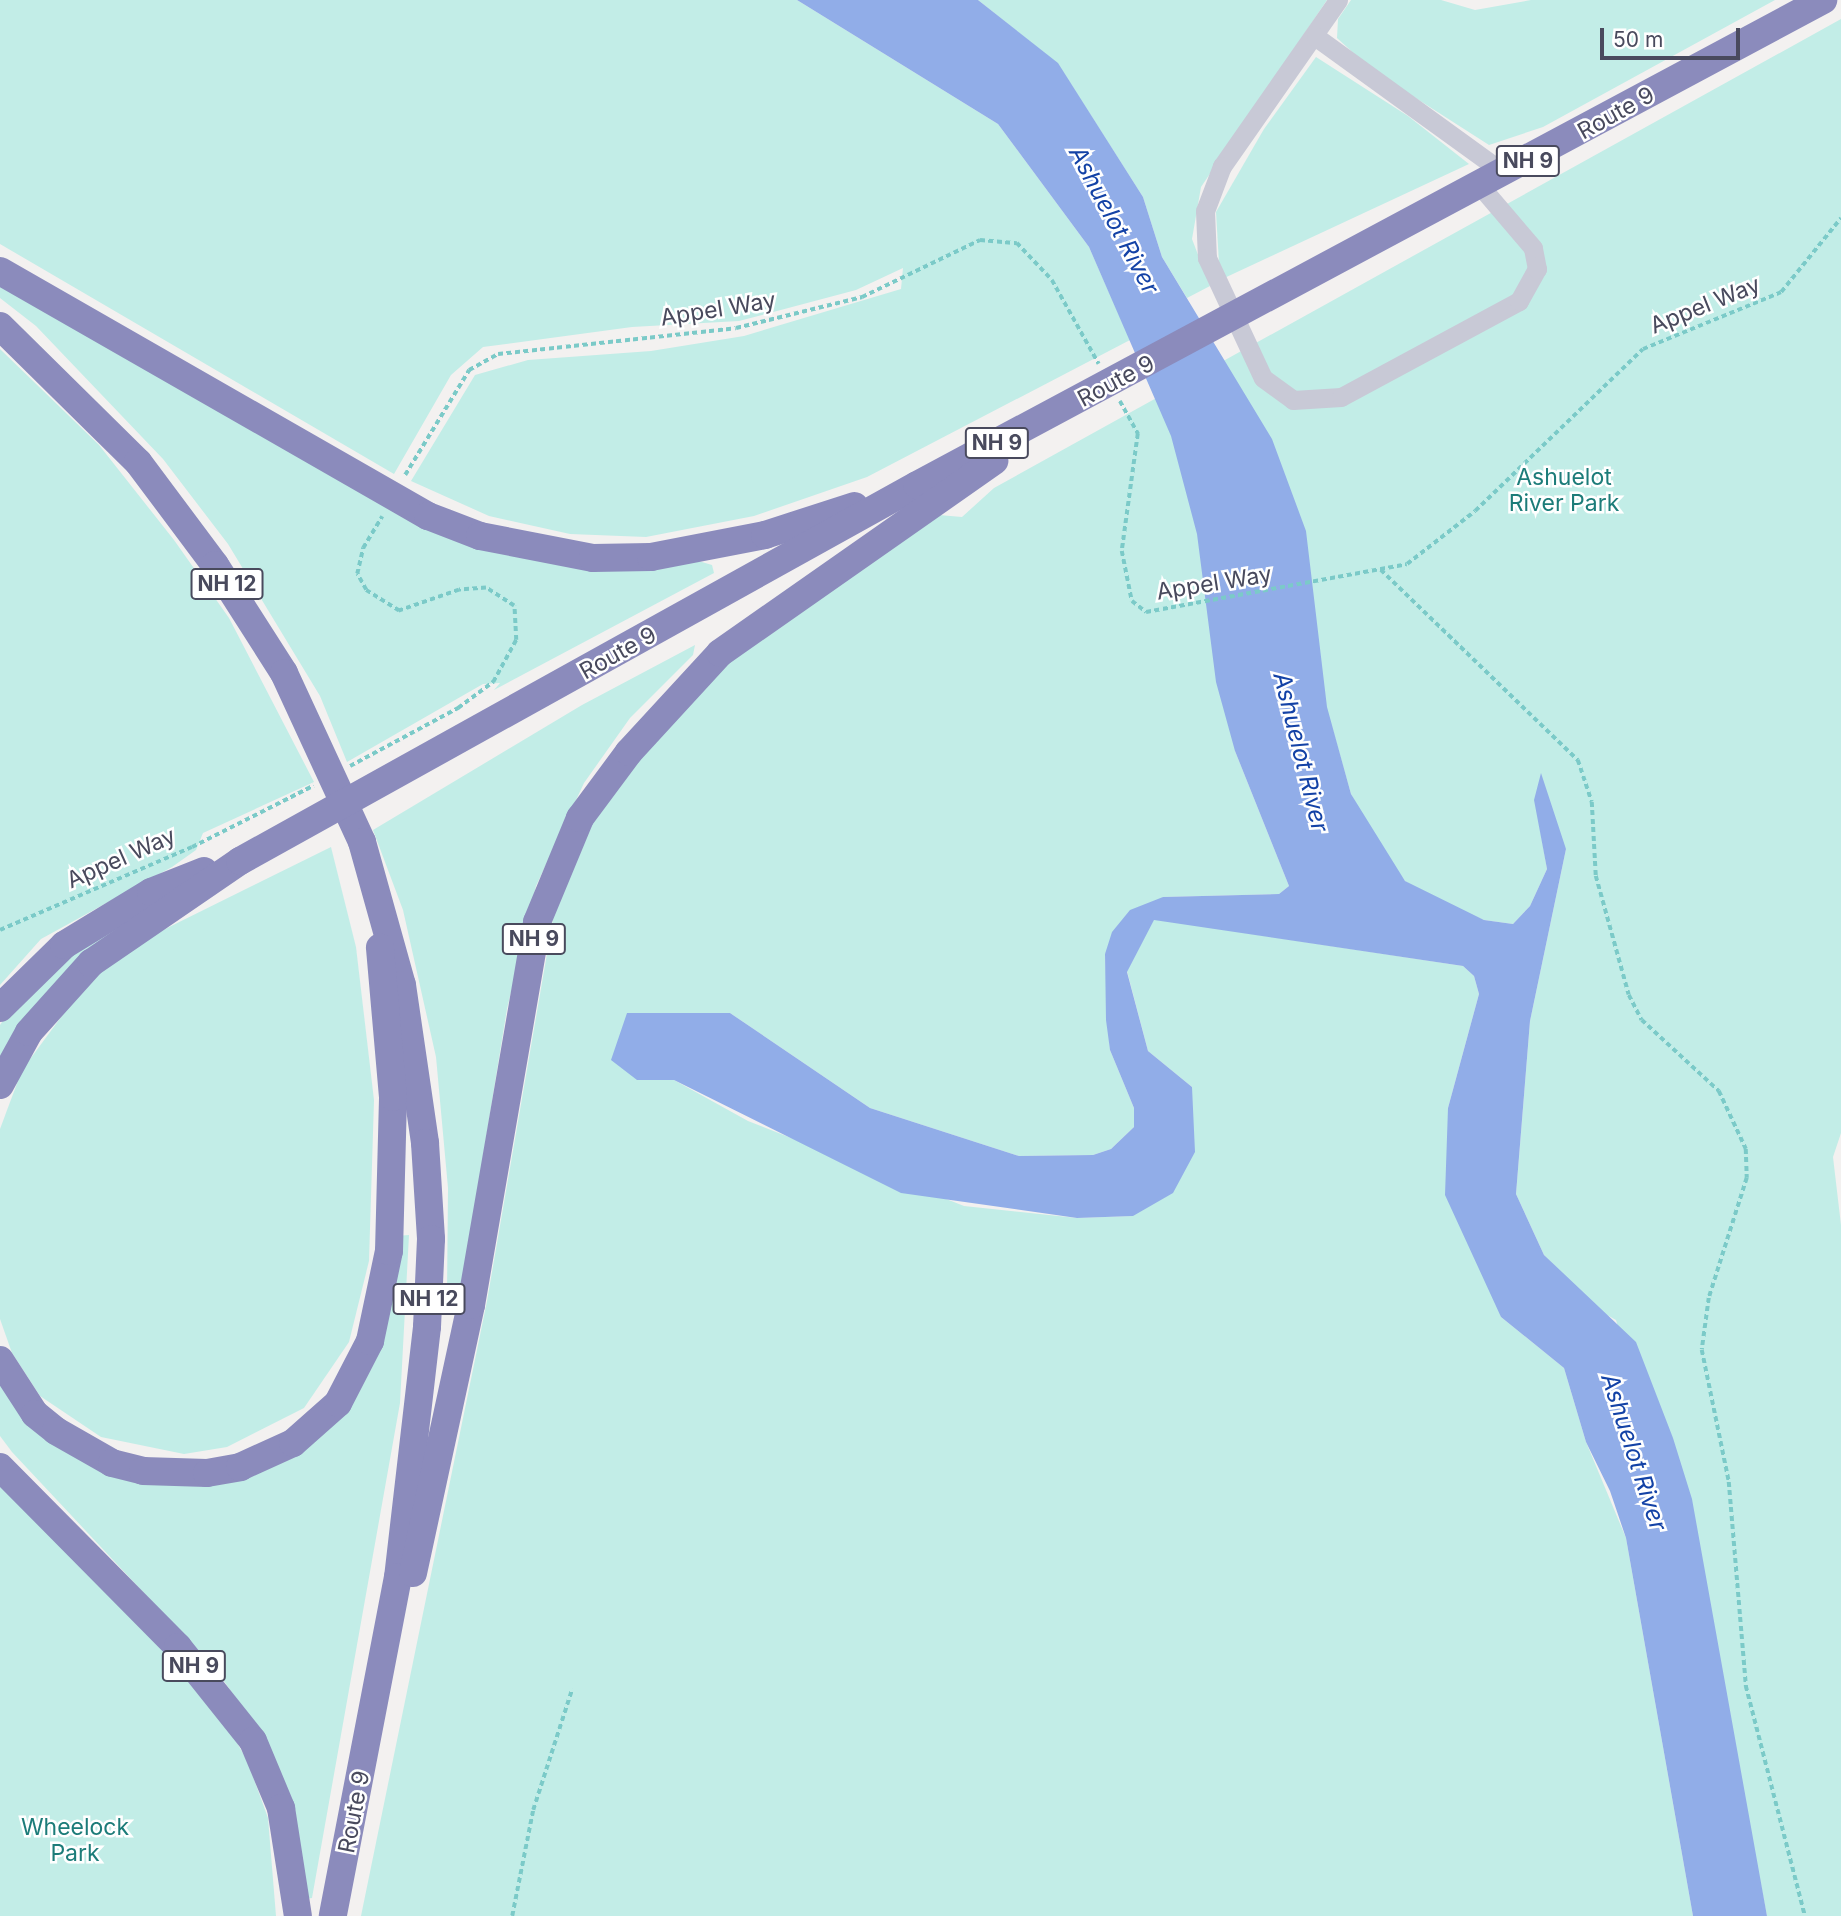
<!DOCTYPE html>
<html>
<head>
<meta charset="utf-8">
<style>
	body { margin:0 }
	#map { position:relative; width:1841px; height:1916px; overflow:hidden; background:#f3f1f0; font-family:Inter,sans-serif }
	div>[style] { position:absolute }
	.green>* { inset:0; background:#c2ede7 }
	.water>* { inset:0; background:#91ade8 }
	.path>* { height:3.5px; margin-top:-1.75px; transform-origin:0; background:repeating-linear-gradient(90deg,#7bcac8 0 5px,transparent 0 8.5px) }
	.minor>* { height:19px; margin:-9.5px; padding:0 9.5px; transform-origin:9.5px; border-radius:9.5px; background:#c8c9d6 }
	.highway>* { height:28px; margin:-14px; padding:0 14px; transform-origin:14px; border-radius:14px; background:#8b8bbc }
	span { translate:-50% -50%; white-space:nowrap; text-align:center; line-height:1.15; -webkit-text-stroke:5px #fff; paint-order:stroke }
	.shield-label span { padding:2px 5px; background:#fff; border:2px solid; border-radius:5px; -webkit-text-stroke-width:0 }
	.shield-label { font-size:21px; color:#494a5d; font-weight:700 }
	.street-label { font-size:23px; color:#494a5d }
	.park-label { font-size:23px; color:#1c7c79 }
	.water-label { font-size:24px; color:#1342a6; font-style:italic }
	.scale { position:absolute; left:1600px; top:28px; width:140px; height:32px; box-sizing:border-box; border:4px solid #494a5d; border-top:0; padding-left:9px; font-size:21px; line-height:24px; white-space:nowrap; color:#494a5d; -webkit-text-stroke:5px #fff; paint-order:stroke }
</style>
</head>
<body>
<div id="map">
	<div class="green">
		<i style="clip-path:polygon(0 0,797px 0,998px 124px,1089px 247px,1130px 340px,867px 477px,754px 516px,646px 537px,570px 534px,489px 516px,411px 481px,475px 375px,528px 360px,651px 351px,744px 336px,901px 289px,903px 268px,856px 290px,739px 321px,632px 327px,483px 347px,451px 375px,394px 474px,0 244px)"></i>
		<i style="clip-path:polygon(978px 0,1327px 0,1201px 187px,1192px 239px,1210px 286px,1187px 298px,1162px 257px,1143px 197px,1058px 64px)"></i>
		<i style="clip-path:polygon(1351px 0,1441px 0,1475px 10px,1531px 0,1775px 0,1543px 127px,1489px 145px,1372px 70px,1337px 38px,1338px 19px)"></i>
		<i style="clip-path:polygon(1841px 19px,1841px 1133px,1833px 1157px,1841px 1225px,1841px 1916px,1767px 1916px,1726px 1708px,1616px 1320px,1598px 1310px,1544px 1255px,1516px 1194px,1530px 1021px,1566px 849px,1535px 800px,1547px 869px,1530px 906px,1513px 924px,1484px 920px,1429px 897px,1405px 881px,1380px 848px,1351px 794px,1332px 727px,1235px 751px,1289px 886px,1279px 894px,1163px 897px,1105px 954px,1110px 1050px,1134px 1108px,1134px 1127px,1111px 1149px,1093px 1155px,1019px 1156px,870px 1108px,730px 1013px,627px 1013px,637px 1080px,674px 1080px,748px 1121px,964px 1206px,1077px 1218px,1133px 1216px,1192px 1087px,1148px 1051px,1127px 971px,1154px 919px,1463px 966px,1474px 976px,1479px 994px,1448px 1108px,1501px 1317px,1564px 1368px,1586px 1442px,1626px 1538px,1693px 1916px,361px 1916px,487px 1301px,558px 890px,593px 813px,656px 736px,738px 650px,939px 515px,962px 517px,994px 488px)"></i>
		<i style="clip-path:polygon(1316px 57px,1408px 116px,1469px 164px,1220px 280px,1216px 212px,1264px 129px)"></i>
		<i style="clip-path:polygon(0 278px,424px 521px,702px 562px,712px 565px,714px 573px,494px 690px,500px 683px,483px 684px,347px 762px,320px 696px,228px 544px,163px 459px,36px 326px,0 298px)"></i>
		<i style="clip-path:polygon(0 349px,99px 445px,174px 540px,229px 618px,314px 782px,203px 833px,196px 850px,172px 867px,41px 939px,0 985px)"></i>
		<i style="clip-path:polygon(695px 645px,693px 655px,630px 718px,584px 783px,536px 886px,507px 1009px,462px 1286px,453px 1305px,447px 1294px,448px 1188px,436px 1057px,403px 910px,373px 830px,582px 705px)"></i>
		<i style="clip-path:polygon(331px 847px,356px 947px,374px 1100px,369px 1261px,349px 1342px,304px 1408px,227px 1447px,184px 1454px,101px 1437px,40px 1396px,12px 1353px,0 1319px,0 1129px,22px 1070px,84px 986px,115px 961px,151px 936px)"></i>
		<i style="clip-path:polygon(139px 906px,0 1069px,0 1025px,21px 994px)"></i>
		<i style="clip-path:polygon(409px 1235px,400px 1403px,312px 1898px,304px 1899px,244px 1710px,217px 1671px,12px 1452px,0 1436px,0 1378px,32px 1419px,190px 1479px,326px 1421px,396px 1236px)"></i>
		<i style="clip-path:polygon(0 1477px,212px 1700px,247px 1760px,268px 1818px,276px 1916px,0 1916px)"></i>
	</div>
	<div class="water">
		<i style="clip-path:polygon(797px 0,978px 0,1058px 63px,1143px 197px,1162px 257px,1272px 439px,1306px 531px,1327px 707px,1351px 794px,1405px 881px,1484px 920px,1513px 924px,1530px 906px,1547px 869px,1534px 800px,1541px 773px,1566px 849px,1530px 1021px,1516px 1194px,1544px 1255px,1636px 1342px,1673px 1438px,1692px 1499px,1767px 1916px,1693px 1916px,1626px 1538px,1610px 1491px,1586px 1442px,1564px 1368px,1501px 1317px,1445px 1195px,1448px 1108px,1479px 994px,1474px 976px,1463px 966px,1154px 920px,1127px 972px,1148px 1051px,1192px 1087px,1195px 1152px,1173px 1193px,1133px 1216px,1077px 1218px,901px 1193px,674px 1080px,637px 1080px,611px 1060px,627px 1013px,730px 1013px,870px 1108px,1019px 1156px,1093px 1155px,1111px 1149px,1134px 1127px,1134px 1108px,1110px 1050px,1106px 1020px,1105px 954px,1112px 932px,1130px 910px,1163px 897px,1279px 894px,1289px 886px,1235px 751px,1216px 682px,1197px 534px,1171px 436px,1089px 247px,998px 124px)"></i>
	</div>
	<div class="path">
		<i style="left:1120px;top:401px;width:38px;rotate:61deg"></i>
		<i style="left:1138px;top:434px;width:118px;rotate:97.8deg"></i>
		<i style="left:1122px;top:551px;width:51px;rotate:78.7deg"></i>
		<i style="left:1132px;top:601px;width:18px;rotate:38deg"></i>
		<i style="left:1146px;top:612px;width:265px;rotate:-10.4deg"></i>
		<i style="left:1407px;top:564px;width:86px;rotate:-37.9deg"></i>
		<i style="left:1475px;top:511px;width:233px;rotate:-44deg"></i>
		<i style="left:1643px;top:349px;width:149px;rotate:-22.4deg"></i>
		<i style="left:1781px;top:292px;width:95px;rotate:-51deg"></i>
		<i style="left:405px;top:475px;width:123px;rotate:-58.6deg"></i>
		<i style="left:469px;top:370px;width:33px;rotate:-29deg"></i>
		<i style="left:498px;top:354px;width:239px;rotate:-6.2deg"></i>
		<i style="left:736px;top:328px;width:130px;rotate:-13.8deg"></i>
		<i style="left:862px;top:297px;width:131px;rotate:-25.8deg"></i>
		<i style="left:980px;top:240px;width:37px;rotate:5deg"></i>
		<i style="left:1017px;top:243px;width:51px;rotate:46.6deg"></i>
		<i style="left:1052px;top:280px;width:96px;rotate:60.8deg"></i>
		<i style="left:1381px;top:570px;width:274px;rotate:44deg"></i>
		<i style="left:1578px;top:760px;width:44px;rotate:71.6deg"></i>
		<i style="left:1592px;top:802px;width:74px;rotate:86.9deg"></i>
		<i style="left:1596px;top:876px;width:123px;rotate:74.5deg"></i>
		<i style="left:1629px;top:995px;width:28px;rotate:63deg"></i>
		<i style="left:1642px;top:1020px;width:105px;rotate:42.7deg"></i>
		<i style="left:1719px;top:1091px;width:64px;rotate:65deg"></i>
		<i style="left:1746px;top:1149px;width:29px;rotate:88deg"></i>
		<i style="left:1747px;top:1178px;width:126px;rotate:107.6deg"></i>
		<i style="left:1709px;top:1298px;width:52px;rotate:97.7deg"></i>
		<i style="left:1702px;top:1350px;width:135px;rotate:78.4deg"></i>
		<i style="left:1729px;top:1482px;width:205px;rotate:85.2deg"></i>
		<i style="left:1746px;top:1686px;width:237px;rotate:75.6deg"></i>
		<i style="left:350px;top:766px;width:123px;rotate:-28.2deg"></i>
		<i style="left:458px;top:708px;width:44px;rotate:-36.6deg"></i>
		<i style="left:493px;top:682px;width:48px;rotate:-61.3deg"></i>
		<i style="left:516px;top:640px;width:34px;rotate:-93deg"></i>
		<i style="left:514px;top:606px;width:33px;rotate:-147deg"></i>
		<i style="left:486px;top:588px;width:27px;rotate:176deg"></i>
		<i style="left:459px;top:590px;width:64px;rotate:160.7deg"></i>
		<i style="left:399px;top:611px;width:39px;rotate:-148deg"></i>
		<i style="left:366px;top:590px;width:18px;rotate:-119deg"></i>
		<i style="left:357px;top:574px;width:27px;rotate:-77deg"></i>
		<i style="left:363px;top:548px;width:37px;rotate:-59deg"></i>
		<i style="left:0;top:930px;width:209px;rotate:-23.4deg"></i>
		<i style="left:192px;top:847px;width:136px;rotate:-26.8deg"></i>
		<i style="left:512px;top:1916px;width:108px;rotate:-78.8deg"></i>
		<i style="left:533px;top:1810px;width:127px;rotate:-72.1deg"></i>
	</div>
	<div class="minor">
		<i style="left:1338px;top:0;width:203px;rotate:124.9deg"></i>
		<i style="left:1222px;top:166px;width:48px;rotate:110.7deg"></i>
		<i style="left:1205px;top:211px;width:47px;rotate:87.6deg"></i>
		<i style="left:1207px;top:258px;width:132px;rotate:65deg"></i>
		<i style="left:1263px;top:378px;width:37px;rotate:36deg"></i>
		<i style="left:1293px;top:400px;width:48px;rotate:-3.6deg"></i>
		<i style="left:1341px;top:397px;width:202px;rotate:-28.3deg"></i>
		<i style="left:1519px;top:301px;width:37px;rotate:-61deg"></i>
		<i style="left:1537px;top:269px;width:21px;rotate:-101deg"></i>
		<i style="left:1533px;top:248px;width:80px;rotate:-130.4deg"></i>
		<i style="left:1316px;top:37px;width:233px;rotate:35.9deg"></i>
	</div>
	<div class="highway">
		<i style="left:0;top:271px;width:493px;rotate:29.8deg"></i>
		<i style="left:428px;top:516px;width:56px;rotate:21deg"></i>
		<i style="left:480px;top:536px;width:115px;rotate:11deg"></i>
		<i style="left:593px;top:558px;width:58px;rotate:-1deg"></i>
		<i style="left:651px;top:557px;width:116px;rotate:-10.9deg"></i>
		<i style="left:765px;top:535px;width:94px;rotate:-18deg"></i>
		<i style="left:0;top:326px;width:194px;rotate:44.6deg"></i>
		<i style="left:138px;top:462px;width:129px;rotate:53.2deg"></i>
		<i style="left:215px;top:565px;width:128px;rotate:57.4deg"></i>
		<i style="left:284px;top:673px;width:186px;rotate:65.2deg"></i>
		<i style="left:362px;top:842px;width:148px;rotate:74.4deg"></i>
		<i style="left:402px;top:985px;width:160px;rotate:81.7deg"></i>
		<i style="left:425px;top:1143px;width:96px;rotate:86.4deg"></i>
		<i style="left:431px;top:1239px;width:88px;rotate:92.6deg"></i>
		<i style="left:427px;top:1327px;width:252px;rotate:96.6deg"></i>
		<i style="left:398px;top:1577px;width:345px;rotate:100.9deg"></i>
		<i style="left:0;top:1008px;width:90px;rotate:-44.5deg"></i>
		<i style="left:64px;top:945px;width:102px;rotate:-31.3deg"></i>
		<i style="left:151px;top:892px;width:57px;rotate:-21.6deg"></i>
		<i style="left:0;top:1085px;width:60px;rotate:-61.3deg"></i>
		<i style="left:29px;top:1032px;width:93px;rotate:-48.1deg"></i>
		<i style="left:91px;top:963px;width:181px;rotate:-34.4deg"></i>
		<i style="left:240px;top:861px;width:774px;rotate:-29.05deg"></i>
		<i style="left:917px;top:485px;width:1028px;rotate:-28.16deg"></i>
		<i style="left:0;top:1360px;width:64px;rotate:57.1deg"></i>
		<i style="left:35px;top:1414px;width:27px;rotate:39deg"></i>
		<i style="left:56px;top:1431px;width:64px;rotate:29.7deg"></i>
		<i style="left:112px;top:1463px;width:32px;rotate:14deg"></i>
		<i style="left:143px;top:1471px;width:64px;rotate:1.8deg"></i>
		<i style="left:207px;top:1473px;width:34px;rotate:-10deg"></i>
		<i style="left:240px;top:1467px;width:58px;rotate:-24.4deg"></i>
		<i style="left:293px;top:1443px;width:60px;rotate:-41.6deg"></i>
		<i style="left:338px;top:1403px;width:70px;rotate:-62.7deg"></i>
		<i style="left:370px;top:1341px;width:92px;rotate:-78.1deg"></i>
		<i style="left:389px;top:1251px;width:154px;rotate:-88.5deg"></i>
		<i style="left:393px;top:1097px;width:150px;rotate:-95deg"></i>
		<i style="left:0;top:1467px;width:253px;rotate:45.3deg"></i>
		<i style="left:178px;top:1647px;width:120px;rotate:51.4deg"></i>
		<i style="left:253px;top:1741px;width:73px;rotate:67.3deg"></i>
		<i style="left:281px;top:1808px;width:109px;rotate:81.1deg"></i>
		<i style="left:413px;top:1573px;width:274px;rotate:-77.8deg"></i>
		<i style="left:471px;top:1305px;width:389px;rotate:-80.2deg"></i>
		<i style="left:537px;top:922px;width:113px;rotate:-67.5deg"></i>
		<i style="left:580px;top:818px;width:82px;rotate:-53.4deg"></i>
		<i style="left:629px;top:752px;width:134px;rotate:-47.4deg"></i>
		<i style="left:720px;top:653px;width:335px;rotate:-35deg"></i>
	</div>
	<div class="shield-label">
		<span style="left:1528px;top:161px">NH 9</span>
		<span style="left:997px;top:443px">NH 9</span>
		<span style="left:227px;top:584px">NH 12</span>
		<span style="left:534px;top:939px">NH 9</span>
		<span style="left:429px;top:1299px">NH 12</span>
		<span style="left:194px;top:1666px">NH 9</span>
	</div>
	<div class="street-label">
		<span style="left:1616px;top:113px;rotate:-29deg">Route 9</span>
		<span style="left:1705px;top:305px;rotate:-22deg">Appel Way</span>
		<span style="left:718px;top:309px;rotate:-9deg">Appel Way</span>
		<span style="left:1116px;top:381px;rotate:-28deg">Route 9</span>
		<span style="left:1214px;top:583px;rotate:-9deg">Appel Way</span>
		<span style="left:618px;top:653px;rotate:-29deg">Route 9</span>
		<span style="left:121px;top:858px;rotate:-24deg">Appel Way</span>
		<span style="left:354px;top:1812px;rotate:-79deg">Route 9</span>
	</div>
	<div class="park-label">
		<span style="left:1564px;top:490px">Ashuelot<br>River Park</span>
		<span style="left:75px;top:1840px">Wheelock<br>Park</span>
	</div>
	<div class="water-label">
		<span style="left:1114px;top:220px;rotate:62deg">Ashuelot River</span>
		<span style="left:1301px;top:752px;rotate:76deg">Ashuelot River</span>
		<span style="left:1634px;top:1452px;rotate:72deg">Ashuelot River</span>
	</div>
	<div class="scale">50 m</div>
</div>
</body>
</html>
